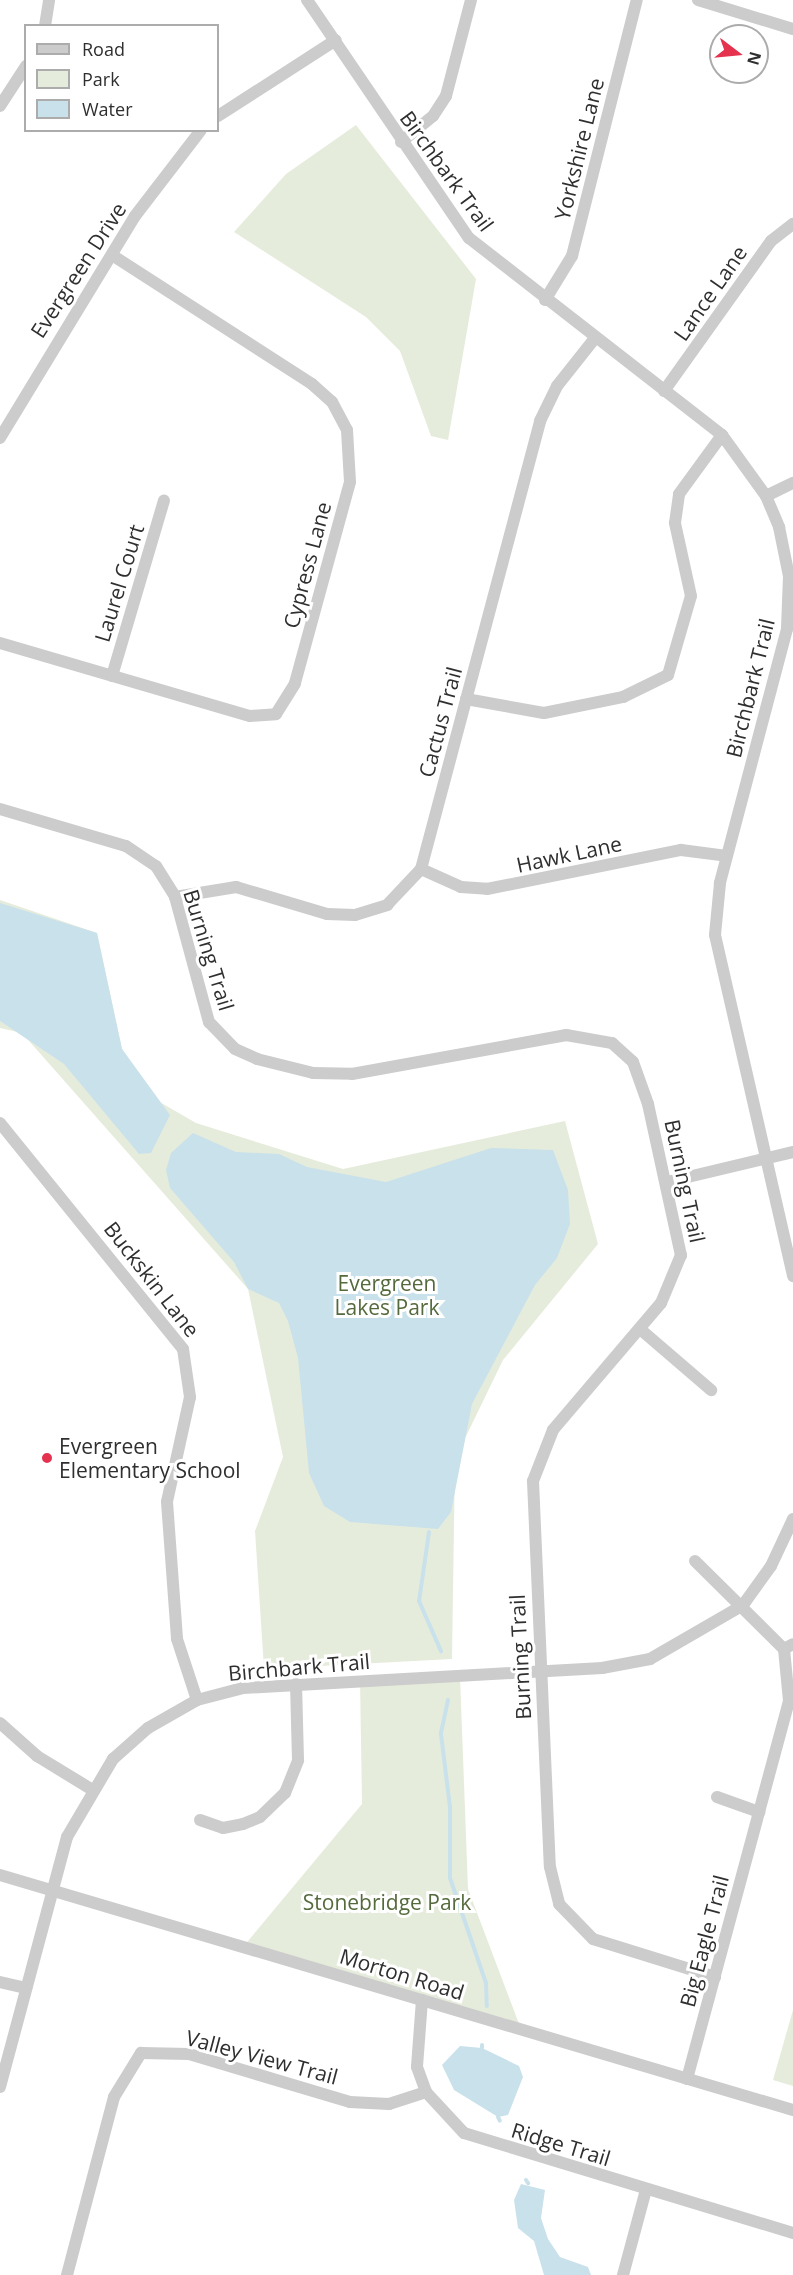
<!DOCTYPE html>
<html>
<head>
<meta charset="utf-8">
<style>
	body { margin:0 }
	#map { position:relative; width:793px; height:2275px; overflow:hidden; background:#fff; font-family:"Open Sans",sans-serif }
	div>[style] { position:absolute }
	.green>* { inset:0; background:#e6ecdc }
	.water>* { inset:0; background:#c9e1eb }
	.stream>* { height:4px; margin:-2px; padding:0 2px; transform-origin:2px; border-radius:2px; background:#c9e1eb }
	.street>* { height:12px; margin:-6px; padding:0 6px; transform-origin:6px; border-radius:6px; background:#ccc }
	.dots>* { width:16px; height:16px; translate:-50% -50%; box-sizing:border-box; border:3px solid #fff; border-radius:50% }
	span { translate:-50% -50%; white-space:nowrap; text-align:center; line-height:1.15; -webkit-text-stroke:6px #fff; paint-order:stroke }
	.street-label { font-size:21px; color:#2f2f2f }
	.park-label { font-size:21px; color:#556a3c }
	.poi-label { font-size:21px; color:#2f2f2f }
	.left { translate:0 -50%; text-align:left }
	.legend { position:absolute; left:24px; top:24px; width:195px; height:108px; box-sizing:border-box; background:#fff; border:2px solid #acacac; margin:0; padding:8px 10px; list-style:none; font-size:18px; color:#2f2f2f }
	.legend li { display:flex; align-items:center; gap:12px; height:30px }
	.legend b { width:30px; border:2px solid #acacac }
	.north { position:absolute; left:709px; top:24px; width:60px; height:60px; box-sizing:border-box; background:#fff; border:2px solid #acacac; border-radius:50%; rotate:106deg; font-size:16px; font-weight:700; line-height:24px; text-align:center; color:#2f2f2f }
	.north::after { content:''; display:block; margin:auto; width:21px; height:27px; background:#e4324f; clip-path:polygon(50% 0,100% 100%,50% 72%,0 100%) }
</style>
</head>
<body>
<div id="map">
	<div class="green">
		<i style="clip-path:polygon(356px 125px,476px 279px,448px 440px,431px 436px,400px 351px,366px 317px,234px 232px,286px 174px)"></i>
		<i style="clip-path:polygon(0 900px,97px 933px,122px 1049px,158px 1101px,196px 1123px,343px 1169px,565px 1121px,598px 1244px,503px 1360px,455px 1459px,452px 1659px,264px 1669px,255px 1531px,283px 1457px,248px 1289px,22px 1033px,0 1028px)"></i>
		<i style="clip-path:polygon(460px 1676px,468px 1889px,521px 2029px,243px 1947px,362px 1804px,360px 1681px)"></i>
		<i style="clip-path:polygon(793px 2010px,793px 2086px,773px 2080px)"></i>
	</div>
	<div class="water">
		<i style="clip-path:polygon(0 903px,97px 933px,122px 1049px,170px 1115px,151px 1153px,139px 1154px,64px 1064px,0 1021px)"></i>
		<i style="clip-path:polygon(193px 1133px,236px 1152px,279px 1154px,307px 1167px,386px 1182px,491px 1148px,553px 1150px,568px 1190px,570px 1224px,557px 1258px,535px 1285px,472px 1404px,451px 1512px,438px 1529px,350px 1522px,324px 1506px,309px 1473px,298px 1358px,288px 1321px,279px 1303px,248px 1289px,234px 1262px,170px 1188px,166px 1170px,171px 1153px)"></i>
		<i style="clip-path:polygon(460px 2046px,482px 2048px,519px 2066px,523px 2077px,508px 2115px,498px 2117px,454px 2090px,442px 2065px)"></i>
		<i style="clip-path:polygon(521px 2184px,545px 2190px,541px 2218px,548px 2239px,560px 2257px,588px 2267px,591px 2275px,544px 2275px,534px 2241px,518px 2228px,514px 2200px)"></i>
	</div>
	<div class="stream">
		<i style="left:429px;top:1532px;width:70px;rotate:98.2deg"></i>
		<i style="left:419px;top:1601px;width:55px;rotate:66.3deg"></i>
		<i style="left:448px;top:1700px;width:35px;rotate:102deg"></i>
		<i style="left:441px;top:1734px;width:74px;rotate:83deg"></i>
		<i style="left:450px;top:1807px;width:71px;rotate:90deg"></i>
		<i style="left:450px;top:1878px;width:111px;rotate:71.1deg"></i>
		<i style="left:486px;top:1983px;width:23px;rotate:88deg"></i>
		<i style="left:482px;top:2048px;width:3px;rotate:-90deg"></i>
		<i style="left:498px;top:2117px;width:4px;rotate:63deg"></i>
		<i style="left:526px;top:2180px;width:4px;rotate:56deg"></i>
	</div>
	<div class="street">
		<i style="left:307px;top:0;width:288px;rotate:55.8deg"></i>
		<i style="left:469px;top:238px;width:321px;rotate:37.9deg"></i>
		<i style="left:722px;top:435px;width:75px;rotate:54.2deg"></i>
		<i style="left:766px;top:496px;width:34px;rotate:67deg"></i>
		<i style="left:779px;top:527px;width:50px;rotate:78.5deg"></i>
		<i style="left:789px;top:576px;width:53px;rotate:92.2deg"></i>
		<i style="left:787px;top:629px;width:263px;rotate:104.8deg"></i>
		<i style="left:720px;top:883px;width:52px;rotate:95.5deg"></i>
		<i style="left:715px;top:935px;width:350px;rotate:77.1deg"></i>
		<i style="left:698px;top:0;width:99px;rotate:17deg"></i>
		<i style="left:45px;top:26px;width:26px;rotate:-81deg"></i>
		<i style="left:0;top:106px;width:48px;rotate:-57deg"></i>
		<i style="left:218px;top:116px;width:140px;rotate:-32.8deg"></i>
		<i style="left:401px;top:142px;width:41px;rotate:-39.1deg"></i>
		<i style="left:433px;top:116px;width:24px;rotate:-57deg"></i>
		<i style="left:446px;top:96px;width:99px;rotate:-75.4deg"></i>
		<i style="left:545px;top:300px;width:52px;rotate:-58.5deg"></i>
		<i style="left:572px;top:256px;width:264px;rotate:-75.8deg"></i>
		<i style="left:664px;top:391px;width:184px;rotate:-54.5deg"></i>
		<i style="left:771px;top:241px;width:28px;rotate:-38deg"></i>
		<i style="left:0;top:438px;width:260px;rotate:-58.7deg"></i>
		<i style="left:135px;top:216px;width:108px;rotate:-52.5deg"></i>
		<i style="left:766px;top:496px;width:30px;rotate:-26deg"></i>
		<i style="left:0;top:643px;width:260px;rotate:16.3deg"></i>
		<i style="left:250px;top:716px;width:26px;rotate:-4deg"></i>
		<i style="left:276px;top:714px;width:36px;rotate:-58deg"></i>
		<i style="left:295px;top:683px;width:208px;rotate:-74.7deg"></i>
		<i style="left:350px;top:482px;width:52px;rotate:-93.3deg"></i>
		<i style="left:347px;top:430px;width:32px;rotate:-118deg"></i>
		<i style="left:332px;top:402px;width:27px;rotate:-138deg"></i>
		<i style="left:312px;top:384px;width:238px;rotate:-147.2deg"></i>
		<i style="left:112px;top:676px;width:183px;rotate:-73.5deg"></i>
		<i style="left:466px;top:699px;width:79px;rotate:10.2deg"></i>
		<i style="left:544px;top:713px;width:81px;rotate:-11.4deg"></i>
		<i style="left:623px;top:697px;width:50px;rotate:-26.1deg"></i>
		<i style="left:668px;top:675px;width:82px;rotate:-73.8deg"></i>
		<i style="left:691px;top:596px;width:75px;rotate:-102.4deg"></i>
		<i style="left:675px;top:523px;width:29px;rotate:-82deg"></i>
		<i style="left:679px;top:494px;width:73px;rotate:-53.9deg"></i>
		<i style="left:0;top:809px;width:131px;rotate:16.4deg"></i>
		<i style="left:126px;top:846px;width:36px;rotate:34deg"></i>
		<i style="left:156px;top:866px;width:36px;rotate:58deg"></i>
		<i style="left:175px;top:897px;width:130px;rotate:74.8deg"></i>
		<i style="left:209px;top:1022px;width:37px;rotate:46deg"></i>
		<i style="left:235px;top:1049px;width:24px;rotate:24deg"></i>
		<i style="left:257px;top:1059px;width:58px;rotate:14deg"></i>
		<i style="left:313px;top:1073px;width:39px;rotate:1deg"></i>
		<i style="left:352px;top:1074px;width:218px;rotate:-10.3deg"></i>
		<i style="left:566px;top:1035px;width:47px;rotate:9.9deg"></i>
		<i style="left:612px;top:1043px;width:28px;rotate:42deg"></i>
		<i style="left:633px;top:1062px;width:45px;rotate:70.3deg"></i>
		<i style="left:648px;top:1104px;width:155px;rotate:77.7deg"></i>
		<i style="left:681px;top:1255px;width:52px;rotate:112.6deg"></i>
		<i style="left:661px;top:1303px;width:167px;rotate:130.4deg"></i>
		<i style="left:553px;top:1430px;width:55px;rotate:111.4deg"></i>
		<i style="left:533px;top:1481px;width:386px;rotate:87.5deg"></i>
		<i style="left:550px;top:1867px;width:38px;rotate:76deg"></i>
		<i style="left:559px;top:1904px;width:49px;rotate:45.8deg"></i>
		<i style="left:593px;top:1939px;width:128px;rotate:17.3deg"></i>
		<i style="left:421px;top:869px;width:44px;rotate:24.2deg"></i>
		<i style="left:461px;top:887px;width:26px;rotate:4deg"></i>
		<i style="left:487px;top:889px;width:198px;rotate:-11.4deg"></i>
		<i style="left:681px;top:850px;width:46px;rotate:7.4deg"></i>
		<i style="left:175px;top:897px;width:62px;rotate:-9.3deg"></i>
		<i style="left:236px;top:887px;width:95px;rotate:16.5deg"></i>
		<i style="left:327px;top:914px;width:28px;rotate:2deg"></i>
		<i style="left:355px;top:915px;width:34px;rotate:-17deg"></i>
		<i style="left:387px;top:905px;width:50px;rotate:-46.6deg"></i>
		<i style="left:421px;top:869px;width:464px;rotate:-75.1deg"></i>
		<i style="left:540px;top:421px;width:39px;rotate:-64deg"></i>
		<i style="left:557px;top:386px;width:61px;rotate:-51.6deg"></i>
		<i style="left:0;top:1123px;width:291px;rotate:51deg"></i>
		<i style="left:183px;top:1349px;width:49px;rotate:81.7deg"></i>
		<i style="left:190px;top:1397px;width:107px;rotate:102.4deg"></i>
		<i style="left:167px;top:1502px;width:137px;rotate:85.8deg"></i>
		<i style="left:177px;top:1639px;width:64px;rotate:71.8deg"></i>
		<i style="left:667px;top:1182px;width:130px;rotate:-13.4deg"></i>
		<i style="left:640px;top:1329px;width:94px;rotate:40.7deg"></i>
		<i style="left:695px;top:1561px;width:125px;rotate:44.7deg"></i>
		<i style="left:0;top:1723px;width:50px;rotate:41.7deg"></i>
		<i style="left:37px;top:1756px;width:63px;rotate:31.4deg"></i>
		<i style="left:717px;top:1797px;width:45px;rotate:19.7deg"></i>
		<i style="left:200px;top:1820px;width:24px;rotate:19deg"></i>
		<i style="left:223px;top:1828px;width:20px;rotate:-11deg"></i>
		<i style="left:243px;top:1824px;width:18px;rotate:-22deg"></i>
		<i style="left:260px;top:1817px;width:35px;rotate:-44deg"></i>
		<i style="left:285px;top:1793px;width:35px;rotate:-68deg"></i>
		<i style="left:298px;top:1760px;width:76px;rotate:-91.5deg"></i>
		<i style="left:0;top:1875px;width:827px;rotate:16.51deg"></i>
		<i style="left:0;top:1982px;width:27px;rotate:13deg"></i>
		<i style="left:422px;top:2000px;width:67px;rotate:94.3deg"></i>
		<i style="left:417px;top:2067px;width:27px;rotate:70deg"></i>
		<i style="left:426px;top:2092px;width:56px;rotate:47.2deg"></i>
		<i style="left:464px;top:2133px;width:344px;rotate:16.9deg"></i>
		<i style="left:687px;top:2079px;width:392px;rotate:-74.9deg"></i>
		<i style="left:789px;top:1701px;width:52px;rotate:-95.5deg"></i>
		<i style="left:784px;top:1649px;width:10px;rotate:-29deg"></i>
		<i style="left:0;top:2087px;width:259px;rotate:-75deg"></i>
		<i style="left:67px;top:1837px;width:91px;rotate:-59.5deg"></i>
		<i style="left:113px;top:1759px;width:47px;rotate:-41.5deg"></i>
		<i style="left:148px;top:1728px;width:56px;rotate:-29.7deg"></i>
		<i style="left:197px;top:1700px;width:48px;rotate:-14.6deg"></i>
		<i style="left:243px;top:1688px;width:360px;rotate:-3.2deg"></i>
		<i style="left:602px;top:1668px;width:49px;rotate:-10.6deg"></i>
		<i style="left:650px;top:1659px;width:108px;rotate:-30.1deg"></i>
		<i style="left:743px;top:1605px;width:48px;rotate:-54.3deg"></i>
		<i style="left:771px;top:1566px;width:52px;rotate:-64.9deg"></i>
		<i style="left:67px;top:2275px;width:184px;rotate:-75.2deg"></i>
		<i style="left:114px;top:2097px;width:52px;rotate:-58.5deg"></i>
		<i style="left:141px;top:2053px;width:48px;rotate:1.2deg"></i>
		<i style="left:189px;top:2054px;width:168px;rotate:16.6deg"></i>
		<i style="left:350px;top:2102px;width:39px;rotate:3deg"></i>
		<i style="left:389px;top:2104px;width:39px;rotate:-18deg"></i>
		<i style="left:623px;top:2275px;width:88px;rotate:-74.9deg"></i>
	</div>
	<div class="dots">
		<i style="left:47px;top:1458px;background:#e4324f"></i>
	</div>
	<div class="street-label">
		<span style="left:579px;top:149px;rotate:-76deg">Yorkshire Lane</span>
		<span style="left:447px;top:171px;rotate:54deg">Birchbark Trail</span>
		<span style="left:78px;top:270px;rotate:-57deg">Evergreen Drive</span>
		<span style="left:710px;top:293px;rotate:-55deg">Lance Lane</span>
		<span style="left:307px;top:565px;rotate:-75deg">Cypress Lane</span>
		<span style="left:119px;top:583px;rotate:-73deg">Laurel Court</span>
		<span style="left:750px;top:688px;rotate:-76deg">Birchbark Trail</span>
		<span style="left:440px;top:722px;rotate:-75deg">Cactus Trail</span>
		<span style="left:569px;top:854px;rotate:-12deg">Hawk Lane</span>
		<span style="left:209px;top:950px;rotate:73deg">Burning Trail</span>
		<span style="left:685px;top:1181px;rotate:78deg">Burning Trail</span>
		<span style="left:152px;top:1279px;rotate:52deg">Buckskin Lane</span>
		<span style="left:520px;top:1657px;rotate:-93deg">Burning Trail</span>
		<span style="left:299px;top:1667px;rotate:-5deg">Birchbark Trail</span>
		<span style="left:704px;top:1941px;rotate:-75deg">Big Eagle Trail</span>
		<span style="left:402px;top:1974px;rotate:17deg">Morton Road</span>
		<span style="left:262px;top:2057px;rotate:15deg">Valley View Trail</span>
		<span style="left:561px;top:2144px;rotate:17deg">Ridge Trail</span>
	</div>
	<div class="park-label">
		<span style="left:387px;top:1295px">Evergreen<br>Lakes Park</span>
		<span style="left:387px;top:1902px">Stonebridge Park</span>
	</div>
	<div class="poi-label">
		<span class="left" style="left:59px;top:1458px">Evergreen<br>Elementary School</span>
	</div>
	<ul class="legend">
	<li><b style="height:8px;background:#ccc"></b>Road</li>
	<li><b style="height:16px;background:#e6ecdc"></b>Park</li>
	<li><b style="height:16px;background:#c9e1eb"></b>Water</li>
	</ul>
	<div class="north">N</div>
</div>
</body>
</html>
